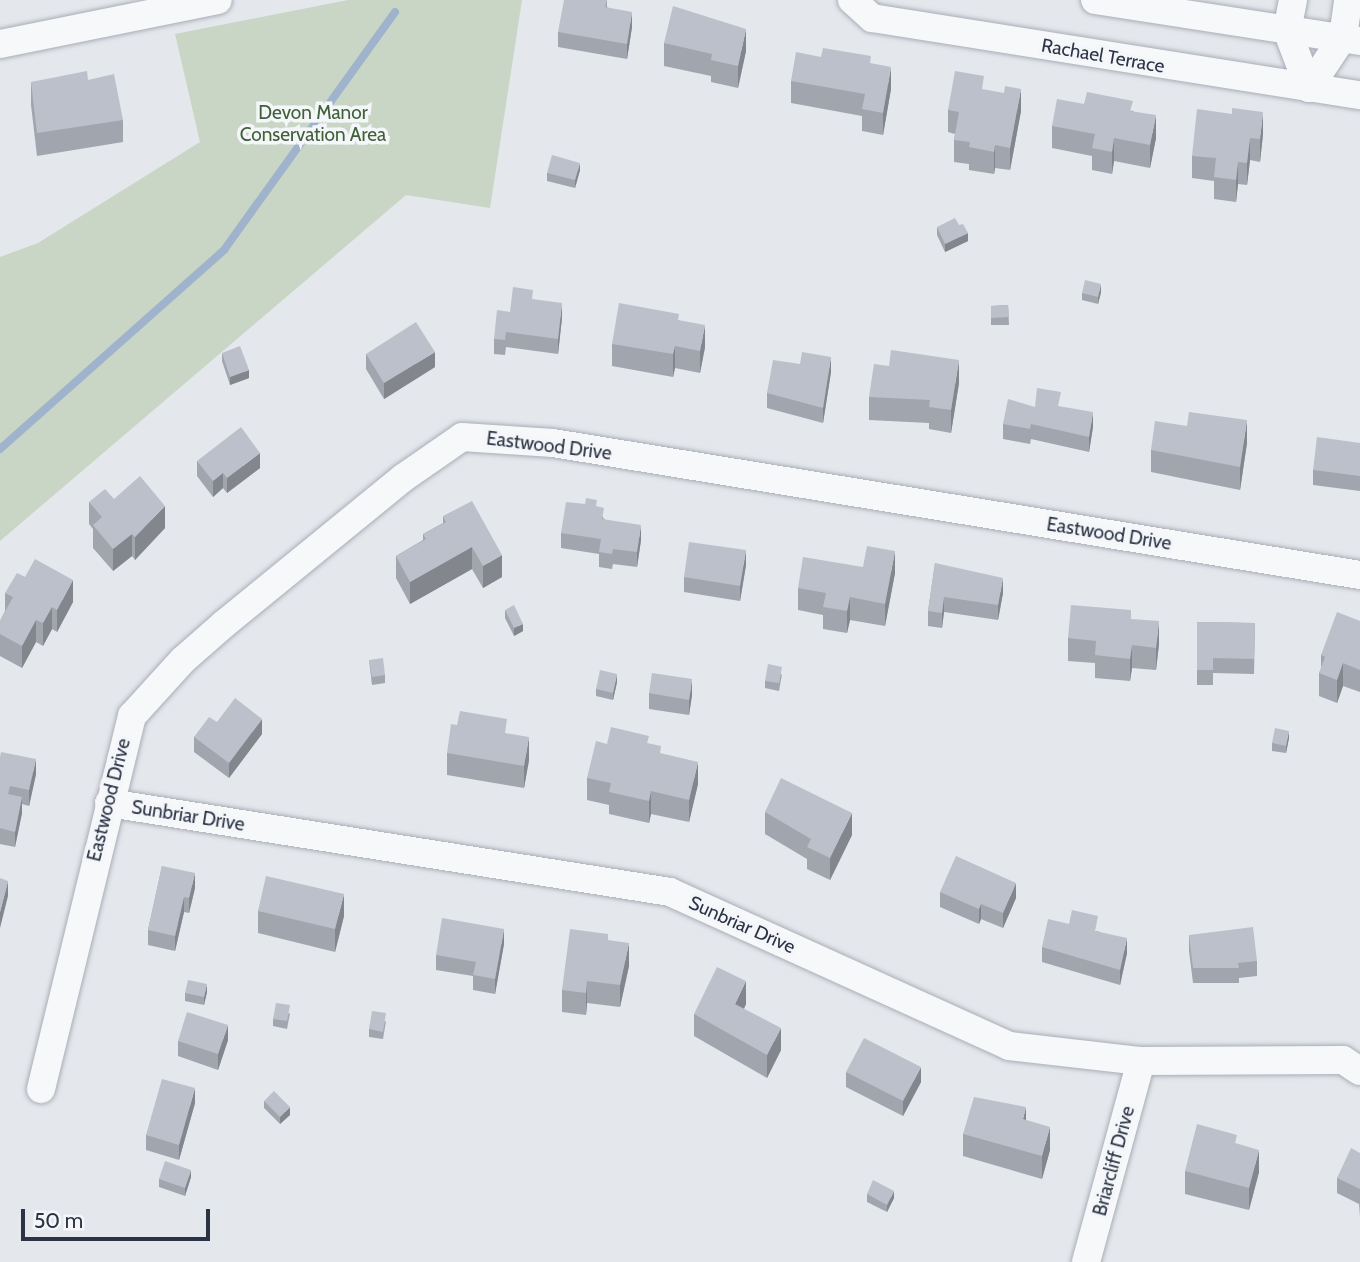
<!DOCTYPE html>
<html>
<head>
<meta charset="utf-8">
<style>
	body { margin:0 }
	#map { position:relative; width:1360px; height:1262px; overflow:hidden; background:#e4e7ec; font-family:Cabin,sans-serif }
	div>[style] { position:absolute }
	.green>* { inset:0; background:#c9d6c5 }
	.stream>* { height:8px; margin:-4px; padding:0 4px; transform-origin:4px; border-radius:4px; background:#9fb4cc }
	.roads { filter:drop-shadow(0 0 2px #a9aeb7) drop-shadow(0 0 2px #a9aeb7) }
	.minor>* { height:28px; margin:-14px; padding:0 14px; transform-origin:14px; border-radius:14px; background:#f7f8fa }
	.wall>* { inset:0; background:#a1a5ae }
	.shaded-wall>* { inset:0; background:#83868d }
	.building>* { inset:0; background:#bbc0ca }
	span { translate:-50% -50%; white-space:nowrap; text-align:center; line-height:1.15; -webkit-text-stroke:7px #f4f6f9; paint-order:stroke }
	.street-label { font-size:19px; color:#2b3445 }
	.park-label { font-size:19px; color:#3f6138 }
	.scale { position:absolute; left:21px; top:1209px; width:189px; height:32px; box-sizing:border-box; border:4px solid #2b3445; border-top:0; padding-left:9px; font-size:21px; line-height:24px; white-space:nowrap; color:#2b3445; -webkit-text-stroke:5px #f4f6f9; paint-order:stroke }
</style>
</head>
<body>
<div id="map">
	<div class="green">
		<i style="clip-path:polygon(348px 0,522px 0,490px 208px,406px 195px,0 541px,0 257px,38px 243px,200px 142px,175px 34px)"></i>
	</div>
	<div class="stream">
		<i style="left:0;top:449px;width:300px;rotate:-41.6deg"></i>
		<i style="left:224px;top:250px;width:293px;rotate:-54.3deg"></i>
	</div>
	<div class="roads">
		<div class="minor">
			<i style="left:852px;top:0;width:27px;rotate:42deg"></i>
			<i style="left:872px;top:18px;width:494px;rotate:9deg"></i>
			<i style="left:1095px;top:0;width:268px;rotate:8.8deg"></i>
			<i style="left:1293px;top:0;width:31px;rotate:101deg"></i>
			<i style="left:1287px;top:30px;width:62px;rotate:69.2deg"></i>
			<i style="left:0;top:44px;width:222px;rotate:-11.4deg"></i>
			<i style="left:1309px;top:88px;width:61px;rotate:-56.3deg"></i>
			<i style="left:1343px;top:37px;width:37px;rotate:-82deg"></i>
			<i style="left:109px;top:803px;width:568px;rotate:9.01deg"></i>
			<i style="left:670px;top:892px;width:372px;rotate:24.4deg"></i>
			<i style="left:1009px;top:1046px;width:133px;rotate:6.5deg"></i>
			<i style="left:1141px;top:1061px;width:202px;rotate:-0.3deg"></i>
			<i style="left:1343px;top:1060px;width:20px;rotate:33deg"></i>
			<i style="left:41px;top:1089px;width:384px;rotate:-76.3deg"></i>
			<i style="left:132px;top:716px;width:76px;rotate:-47.7deg"></i>
			<i style="left:183px;top:660px;width:55px;rotate:-41.3deg"></i>
			<i style="left:224px;top:624px;width:231px;rotate:-39.2deg"></i>
			<i style="left:403px;top:478px;width:72px;rotate:-34.8deg"></i>
			<i style="left:462px;top:437px;width:91px;rotate:3.8deg"></i>
			<i style="left:553px;top:443px;width:818px;rotate:9.29deg"></i>
			<i style="left:1086px;top:1262px;width:208px;rotate:-74.7deg"></i>
		</div>
	</div>
	<div class="wall">
		<i style="clip-path:polygon(607px 0,607px 7px,632px 27px,627px 59px,558px 47px,558px 32px)"></i>
		<i style="clip-path:polygon(664px 43px,746px 51px,738px 88px,711px 82px,711px 76px,664px 66px)"></i>
		<i style="clip-path:polygon(821px 57px,871px 64px,891px 89px,883px 135px,862px 131px,862px 116px,791px 103px,791px 81px)"></i>
		<i style="clip-path:polygon(88px 80px,123px 120px,123px 142px,37px 156px,31px 105px,31px 82px)"></i>
		<i style="clip-path:polygon(984px 90px,1021px 111px,1010px 170px,995px 168px,994px 174px,969px 170px,969px 164px,954px 162px,954px 140px,955px 134px,948px 132px,948px 110px)"></i>
		<i style="clip-path:polygon(1084px 104px,1133px 111px,1156px 138px,1150px 168px,1114px 161px,1112px 174px,1092px 170px,1092px 156px,1052px 148px,1052px 126px)"></i>
		<i style="clip-path:polygon(1263px 134px,1260px 162px,1250px 160px,1247px 185px,1238px 184px,1236px 202px,1214px 199px,1214px 181px,1192px 178px,1192px 156px)"></i>
		<i style="clip-path:polygon(580px 170px,575px 188px,547px 181px,547px 173px)"></i>
		<i style="clip-path:polygon(937px 227px,968px 241px,945px 252px,937px 235px)"></i>
		<i style="clip-path:polygon(1101px 292px,1098px 304px,1082px 300px,1082px 293px)"></i>
		<i style="clip-path:polygon(533px 300px,562px 318px,558px 354px,506px 347px,505px 355px,494px 354px,494px 339px,510px 312px)"></i>
		<i style="clip-path:polygon(1008px 305px,1009px 325px,991px 325px,991px 306px)"></i>
		<i style="clip-path:polygon(679px 320px,705px 347px,700px 373px,675px 368px,673px 377px,612px 366px,612px 344px)"></i>
		<i style="clip-path:polygon(222px 353px,249px 378px,230px 385px,222px 361px)"></i>
		<i style="clip-path:polygon(366px 354px,435px 367px,384px 399px,366px 369px)"></i>
		<i style="clip-path:polygon(800px 364px,831px 372px,823px 423px,767px 408px,767px 393px)"></i>
		<i style="clip-path:polygon(959px 383px,951px 433px,929px 429px,929px 423px,869px 420px,869px 397px)"></i>
		<i style="clip-path:polygon(1035px 407px,1061px 407px,1093px 427px,1089px 452px,1031px 439px,1030px 444px,1003px 439px,1003px 424px)"></i>
		<i style="clip-path:polygon(1187px 426px,1247px 443px,1240px 490px,1151px 472px,1151px 450px)"></i>
		<i style="clip-path:polygon(1360px 443px,1360px 491px,1313px 485px,1313px 470px)"></i>
		<i style="clip-path:polygon(197px 461px,260px 468px,227px 493px,223px 488px,213px 497px,197px 476px)"></i>
		<i style="clip-path:polygon(114px 499px,165px 528px,135px 560px,132px 556px,113px 571px,93px 548px,93px 529px,89px 524px,89px 502px)"></i>
		<i style="clip-path:polygon(597px 507px,604px 519px,641px 540px,637px 567px,613px 564px,612px 569px,599px 567px,599px 554px,561px 548px,561px 533px)"></i>
		<i style="clip-path:polygon(443px 516px,502px 577px,483px 588px,472px 569px,410px 604px,396px 578px,396px 556px,423px 540px,423px 534px,443px 523px)"></i>
		<i style="clip-path:polygon(935px 563px,1003px 593px,998px 620px,944px 612px,942px 628px,928px 626px,928px 611px)"></i>
		<i style="clip-path:polygon(746px 565px,740px 601px,684px 592px,684px 577px)"></i>
		<i style="clip-path:polygon(895px 573px,885px 626px,850px 620px,847px 633px,823px 629px,823px 615px,798px 610px,798px 588px)"></i>
		<i style="clip-path:polygon(5px 593px,73px 602px,57px 632px,52px 629px,43px 646px,36px 642px,22px 668px,0 656px,0 621px,5px 611px)"></i>
		<i style="clip-path:polygon(505px 610px,523px 631px,514px 636px,505px 618px)"></i>
		<i style="clip-path:polygon(1131px 619px,1159px 644px,1156px 670px,1132px 668px,1130px 681px,1095px 678px,1095px 663px,1068px 661px,1068px 638px)"></i>
		<i style="clip-path:polygon(1360px 621px,1360px 692px,1343px 686px,1337px 703px,1319px 696px,1319px 673px,1321px 669px,1321px 655px)"></i>
		<i style="clip-path:polygon(1197px 622px,1255px 623px,1254px 674px,1213px 673px,1213px 685px,1197px 685px)"></i>
		<i style="clip-path:polygon(369px 660px,385px 675px,385px 683px,372px 685px)"></i>
		<i style="clip-path:polygon(782px 674px,779px 691px,765px 688px,765px 681px)"></i>
		<i style="clip-path:polygon(617px 682px,613px 700px,596px 696px,596px 689px)"></i>
		<i style="clip-path:polygon(649px 693px,692px 695px,689px 715px,649px 709px)"></i>
		<i style="clip-path:polygon(217px 722px,262px 734px,229px 778px,194px 752px,194px 737px)"></i>
		<i style="clip-path:polygon(507px 734px,529px 760px,524px 788px,447px 775px,447px 753px)"></i>
		<i style="clip-path:polygon(1289px 738px,1286px 753px,1272px 751px,1272px 743px)"></i>
		<i style="clip-path:polygon(607px 744px,649px 744px,698px 784px,689px 822px,651px 814px,649px 823px,609px 814px,609px 805px,587px 800px,587px 778px)"></i>
		<i style="clip-path:polygon(0 757px,36px 774px,29px 806px,22px 804px,22px 813px,15px 847px,0 844px)"></i>
		<i style="clip-path:polygon(765px 812px,852px 835px,830px 880px,807px 869px,807px 859px,765px 834px)"></i>
		<i style="clip-path:polygon(162px 866px,195px 888px,189px 913px,184px 912px,175px 951px,148px 945px,148px 930px)"></i>
		<i style="clip-path:polygon(940px 892px,1016px 898px,1003px 928px,981px 919px,979px 924px,940px 907px)"></i>
		<i style="clip-path:polygon(258px 911px,344px 916px,335px 952px,258px 933px)"></i>
		<i style="clip-path:polygon(1098px 931px,1127px 953px,1120px 985px,1042px 962px,1042px 947px)"></i>
		<i style="clip-path:polygon(1189px 935px,1257px 961px,1257px 976px,1239px 978px,1239px 983px,1193px 983px,1189px 951px)"></i>
		<i style="clip-path:polygon(608px 941px,629px 966px,620px 1007px,587px 1003px,586px 1015px,562px 1012px,562px 990px)"></i>
		<i style="clip-path:polygon(504px 944px,495px 994px,473px 990px,473px 976px,436px 970px,436px 955px)"></i>
		<i style="clip-path:polygon(207px 992px,204px 1005px,185px 1001px,185px 993px)"></i>
		<i style="clip-path:polygon(746px 1004px,744px 1009px,781px 1050px,767px 1078px,694px 1036px,694px 1014px)"></i>
		<i style="clip-path:polygon(290px 1013px,287px 1029px,273px 1026px,273px 1019px)"></i>
		<i style="clip-path:polygon(386px 1021px,383px 1039px,369px 1037px,369px 1029px)"></i>
		<i style="clip-path:polygon(228px 1040px,218px 1070px,178px 1056px,178px 1041px)"></i>
		<i style="clip-path:polygon(846px 1072px,921px 1082px,903px 1116px,846px 1087px)"></i>
		<i style="clip-path:polygon(264px 1101px,290px 1115px,280px 1124px,264px 1108px)"></i>
		<i style="clip-path:polygon(195px 1103px,179px 1160px,146px 1150px,146px 1135px)"></i>
		<i style="clip-path:polygon(1026px 1120px,1050px 1150px,1042px 1179px,963px 1156px,963px 1134px)"></i>
		<i style="clip-path:polygon(1237px 1144px,1259px 1172px,1249px 1210px,1185px 1194px,1185px 1171px)"></i>
		<i style="clip-path:polygon(1360px 1153px,1360px 1217px,1359px 1204px,1337px 1193px,1337px 1178px)"></i>
		<i style="clip-path:polygon(191px 1177px,185px 1196px,159px 1187px,159px 1179px)"></i>
		<i style="clip-path:polygon(867px 1194px,894px 1198px,887px 1212px,867px 1202px)"></i>
	</div>
	<div class="shaded-wall">
		<i style="clip-path:polygon(632px 12px,632px 27px,627px 59px,627px 44px)"></i>
		<i style="clip-path:polygon(746px 29px,746px 51px,738px 88px,738px 66px)"></i>
		<i style="clip-path:polygon(891px 67px,891px 89px,883px 135px,883px 113px)"></i>
		<i style="clip-path:polygon(1021px 89px,1021px 111px,1010px 170px,1010px 148px)"></i>
		<i style="clip-path:polygon(1263px 112px,1263px 134px,1260px 162px,1260px 139px)"></i>
		<i style="clip-path:polygon(1156px 115px,1156px 138px,1150px 168px,1150px 145px)"></i>
		<i style="clip-path:polygon(1114px 138px,1114px 161px,1112px 174px,1112px 152px)"></i>
		<i style="clip-path:polygon(1250px 138px,1250px 160px,1247px 185px,1247px 163px)"></i>
		<i style="clip-path:polygon(995px 145px,995px 168px,994px 174px,994px 152px)"></i>
		<i style="clip-path:polygon(1238px 162px,1238px 184px,1236px 202px,1236px 180px)"></i>
		<i style="clip-path:polygon(580px 163px,580px 170px,575px 188px,575px 180px)"></i>
		<i style="clip-path:polygon(968px 233px,968px 241px,945px 252px,945px 244px)"></i>
		<i style="clip-path:polygon(1101px 284px,1101px 292px,1098px 304px,1098px 297px)"></i>
		<i style="clip-path:polygon(562px 303px,562px 318px,558px 354px,558px 339px)"></i>
		<i style="clip-path:polygon(705px 325px,705px 347px,700px 373px,700px 351px)"></i>
		<i style="clip-path:polygon(675px 346px,675px 368px,673px 377px,673px 354px)"></i>
		<i style="clip-path:polygon(435px 352px,435px 367px,384px 399px,384px 383px)"></i>
		<i style="clip-path:polygon(831px 357px,831px 372px,823px 423px,823px 408px)"></i>
		<i style="clip-path:polygon(959px 360px,959px 383px,951px 433px,951px 410px)"></i>
		<i style="clip-path:polygon(249px 370px,249px 378px,230px 385px,230px 377px)"></i>
		<i style="clip-path:polygon(1093px 412px,1093px 427px,1089px 452px,1089px 437px)"></i>
		<i style="clip-path:polygon(1247px 420px,1247px 443px,1240px 490px,1240px 467px)"></i>
		<i style="clip-path:polygon(260px 453px,260px 468px,227px 493px,227px 478px)"></i>
		<i style="clip-path:polygon(223px 473px,223px 488px,213px 497px,213px 481px)"></i>
		<i style="clip-path:polygon(165px 506px,165px 528px,135px 560px,135px 537px)"></i>
		<i style="clip-path:polygon(641px 525px,641px 540px,637px 567px,637px 552px)"></i>
		<i style="clip-path:polygon(132px 534px,132px 556px,113px 571px,113px 549px)"></i>
		<i style="clip-path:polygon(472px 547px,472px 569px,410px 604px,410px 582px)"></i>
		<i style="clip-path:polygon(746px 550px,746px 565px,740px 601px,740px 586px)"></i>
		<i style="clip-path:polygon(895px 551px,895px 573px,885px 626px,885px 604px)"></i>
		<i style="clip-path:polygon(502px 555px,502px 577px,483px 588px,483px 566px)"></i>
		<i style="clip-path:polygon(1003px 578px,1003px 593px,998px 620px,998px 605px)"></i>
		<i style="clip-path:polygon(73px 580px,73px 602px,57px 632px,57px 610px)"></i>
		<i style="clip-path:polygon(850px 597px,850px 620px,847px 633px,847px 611px)"></i>
		<i style="clip-path:polygon(944px 597px,944px 612px,942px 628px,942px 613px)"></i>
		<i style="clip-path:polygon(52px 607px,52px 629px,43px 646px,43px 623px)"></i>
		<i style="clip-path:polygon(36px 620px,36px 642px,22px 668px,22px 646px)"></i>
		<i style="clip-path:polygon(1159px 621px,1159px 644px,1156px 670px,1156px 648px)"></i>
		<i style="clip-path:polygon(523px 624px,523px 631px,514px 636px,514px 628px)"></i>
		<i style="clip-path:polygon(1132px 645px,1132px 668px,1130px 681px,1130px 659px)"></i>
		<i style="clip-path:polygon(1343px 663px,1343px 686px,1337px 703px,1337px 680px)"></i>
		<i style="clip-path:polygon(617px 674px,617px 682px,613px 700px,613px 693px)"></i>
		<i style="clip-path:polygon(692px 679px,692px 695px,689px 715px,689px 700px)"></i>
		<i style="clip-path:polygon(262px 719px,262px 734px,229px 778px,229px 763px)"></i>
		<i style="clip-path:polygon(1289px 731px,1289px 738px,1286px 753px,1286px 746px)"></i>
		<i style="clip-path:polygon(529px 737px,529px 760px,524px 788px,524px 766px)"></i>
		<i style="clip-path:polygon(36px 759px,36px 774px,29px 806px,29px 790px)"></i>
		<i style="clip-path:polygon(698px 762px,698px 784px,689px 822px,689px 800px)"></i>
		<i style="clip-path:polygon(651px 791px,651px 814px,649px 823px,649px 801px)"></i>
		<i style="clip-path:polygon(22px 797px,22px 813px,15px 847px,15px 832px)"></i>
		<i style="clip-path:polygon(852px 813px,852px 835px,830px 880px,830px 858px)"></i>
		<i style="clip-path:polygon(195px 873px,195px 888px,189px 913px,189px 898px)"></i>
		<i style="clip-path:polygon(8px 881px,8px 896px,0 928px,0 912px)"></i>
		<i style="clip-path:polygon(1016px 883px,1016px 898px,1003px 928px,1003px 913px)"></i>
		<i style="clip-path:polygon(344px 894px,344px 916px,335px 952px,335px 929px)"></i>
		<i style="clip-path:polygon(184px 897px,184px 912px,175px 951px,175px 936px)"></i>
		<i style="clip-path:polygon(981px 904px,981px 919px,979px 924px,979px 909px)"></i>
		<i style="clip-path:polygon(504px 929px,504px 944px,495px 994px,495px 979px)"></i>
		<i style="clip-path:polygon(1127px 938px,1127px 953px,1120px 985px,1120px 970px)"></i>
		<i style="clip-path:polygon(629px 943px,629px 966px,620px 1007px,620px 985px)"></i>
		<i style="clip-path:polygon(587px 981px,587px 1003px,586px 1015px,586px 993px)"></i>
		<i style="clip-path:polygon(746px 981px,746px 1004px,735px 1027px,735px 1004px)"></i>
		<i style="clip-path:polygon(207px 984px,207px 992px,204px 1005px,204px 997px)"></i>
		<i style="clip-path:polygon(228px 1025px,228px 1040px,218px 1070px,218px 1054px)"></i>
		<i style="clip-path:polygon(781px 1028px,781px 1050px,767px 1078px,767px 1055px)"></i>
		<i style="clip-path:polygon(921px 1067px,921px 1082px,903px 1116px,903px 1101px)"></i>
		<i style="clip-path:polygon(195px 1088px,195px 1103px,179px 1160px,179px 1145px)"></i>
		<i style="clip-path:polygon(290px 1107px,290px 1115px,280px 1124px,280px 1117px)"></i>
		<i style="clip-path:polygon(1026px 1107px,1026px 1130px,1023px 1119px)"></i>
		<i style="clip-path:polygon(1050px 1127px,1050px 1150px,1042px 1179px,1042px 1156px)"></i>
		<i style="clip-path:polygon(1259px 1150px,1259px 1172px,1249px 1210px,1249px 1188px)"></i>
		<i style="clip-path:polygon(191px 1170px,191px 1177px,185px 1196px,185px 1188px)"></i>
		<i style="clip-path:polygon(894px 1191px,894px 1198px,887px 1212px,887px 1205px)"></i>
	</div>
	<div class="building">
		<i style="clip-path:polygon(564px 0,607px 0,605px 7px,632px 12px,627px 44px,558px 32px)"></i>
		<i style="clip-path:polygon(673px 6px,746px 29px,738px 66px,711px 60px,712px 54px,664px 43px)"></i>
		<i style="clip-path:polygon(823px 48px,871px 56px,870px 63px,891px 67px,883px 113px,862px 109px,865px 94px,791px 81px,796px 52px,821px 57px)"></i>
		<i style="clip-path:polygon(87px 71px,88px 80px,114px 74px,123px 120px,37px 133px,31px 82px)"></i>
		<i style="clip-path:polygon(955px 71px,984px 76px,982px 89px,1004px 93px,1005px 86px,1021px 89px,1010px 148px,995px 145px,994px 152px,969px 147px,970px 142px,954px 140px,959px 112px,948px 110px)"></i>
		<i style="clip-path:polygon(1087px 92px,1133px 101px,1130px 111px,1156px 115px,1150px 145px,1114px 138px,1112px 152px,1092px 148px,1095px 134px,1052px 126px,1057px 99px,1084px 104px)"></i>
		<i style="clip-path:polygon(1232px 108px,1263px 112px,1260px 139px,1250px 138px,1247px 163px,1238px 162px,1236px 180px,1214px 177px,1216px 158px,1192px 156px,1197px 109px,1232px 114px)"></i>
		<i style="clip-path:polygon(552px 155px,580px 163px,575px 180px,547px 173px)"></i>
		<i style="clip-path:polygon(955px 218px,959px 225px,963px 224px,968px 233px,945px 244px,937px 227px)"></i>
		<i style="clip-path:polygon(1085px 280px,1101px 284px,1098px 297px,1082px 293px)"></i>
		<i style="clip-path:polygon(513px 287px,533px 290px,532px 299px,562px 303px,558px 339px,506px 332px,505px 340px,494px 339px,497px 310px,510px 312px)"></i>
		<i style="clip-path:polygon(619px 303px,679px 314px,678px 320px,705px 325px,700px 351px,675px 346px,673px 354px,612px 344px)"></i>
		<i style="clip-path:polygon(1008px 305px,1009px 317px,991px 318px,991px 306px)"></i>
		<i style="clip-path:polygon(416px 322px,435px 352px,384px 383px,366px 354px)"></i>
		<i style="clip-path:polygon(240px 346px,249px 370px,230px 377px,222px 353px)"></i>
		<i style="clip-path:polygon(891px 350px,959px 360px,951px 410px,929px 407px,930px 400px,869px 397px,874px 364px,889px 366px)"></i>
		<i style="clip-path:polygon(802px 352px,831px 357px,823px 408px,767px 393px,773px 360px,800px 364px)"></i>
		<i style="clip-path:polygon(1037px 388px,1061px 392px,1058px 406px,1093px 412px,1089px 437px,1031px 424px,1030px 429px,1003px 424px,1008px 399px,1035px 407px)"></i>
		<i style="clip-path:polygon(1189px 412px,1247px 420px,1240px 467px,1151px 450px,1155px 421px,1187px 426px)"></i>
		<i style="clip-path:polygon(241px 427px,260px 453px,227px 478px,223px 473px,213px 481px,197px 461px)"></i>
		<i style="clip-path:polygon(1317px 437px,1360px 443px,1360px 476px,1313px 470px)"></i>
		<i style="clip-path:polygon(140px 476px,165px 506px,135px 537px,132px 534px,113px 549px,93px 525px,102px 517px,89px 502px,105px 489px,114px 499px)"></i>
		<i style="clip-path:polygon(586px 498px,597px 500px,596px 506px,604px 508px,602px 519px,641px 525px,637px 552px,613px 549px,612px 554px,599px 552px,601px 539px,561px 533px,566px 502px,585px 504px)"></i>
		<i style="clip-path:polygon(472px 501px,502px 555px,483px 566px,472px 547px,410px 582px,396px 556px,426px 539px,423px 534px,446px 522px,443px 516px)"></i>
		<i style="clip-path:polygon(689px 542px,746px 550px,740px 586px,684px 577px)"></i>
		<i style="clip-path:polygon(867px 546px,895px 551px,885px 604px,850px 597px,847px 611px,823px 607px,826px 593px,798px 588px,803px 557px,863px 567px)"></i>
		<i style="clip-path:polygon(35px 559px,73px 580px,57px 610px,52px 607px,43px 623px,36px 620px,22px 646px,0 634px,0 621px,13px 597px,5px 593px,17px 573px,25px 577px)"></i>
		<i style="clip-path:polygon(935px 563px,1003px 578px,998px 605px,944px 597px,942px 613px,928px 611px)"></i>
		<i style="clip-path:polygon(514px 605px,523px 624px,514px 628px,505px 610px)"></i>
		<i style="clip-path:polygon(1071px 605px,1131px 610px,1131px 619px,1159px 621px,1156px 648px,1132px 645px,1130px 659px,1095px 655px,1096px 641px,1068px 638px)"></i>
		<i style="clip-path:polygon(1337px 612px,1360px 621px,1360px 670px,1343px 663px,1337px 680px,1319px 673px,1325px 657px,1321px 655px)"></i>
		<i style="clip-path:polygon(1197px 622px,1255px 623px,1254px 659px,1213px 658px,1213px 670px,1197px 670px)"></i>
		<i style="clip-path:polygon(383px 658px,385px 675px,372px 677px,369px 660px)"></i>
		<i style="clip-path:polygon(768px 664px,782px 667px,779px 683px,765px 681px)"></i>
		<i style="clip-path:polygon(600px 670px,617px 674px,613px 693px,596px 689px)"></i>
		<i style="clip-path:polygon(652px 673px,692px 679px,689px 700px,649px 693px)"></i>
		<i style="clip-path:polygon(235px 698px,262px 719px,229px 763px,194px 737px,209px 717px,217px 722px)"></i>
		<i style="clip-path:polygon(460px 711px,507px 719px,505px 733px,529px 737px,524px 766px,447px 753px,451px 724px,457px 725px)"></i>
		<i style="clip-path:polygon(611px 727px,649px 736px,647px 743px,661px 746px,660px 753px,698px 762px,689px 800px,651px 791px,649px 801px,609px 792px,611px 783px,587px 778px,596px 741px,607px 744px)"></i>
		<i style="clip-path:polygon(1275px 728px,1289px 731px,1286px 746px,1272px 743px)"></i>
		<i style="clip-path:polygon(1px 752px,36px 759px,29px 790px,10px 786px,8px 794px,22px 797px,15px 832px,0 828px,0 757px)"></i>
		<i style="clip-path:polygon(781px 778px,852px 813px,830px 858px,807px 847px,811px 839px,765px 812px)"></i>
		<i style="clip-path:polygon(956px 856px,1016px 883px,1003px 913px,981px 904px,979px 909px,940px 892px)"></i>
		<i style="clip-path:polygon(162px 866px,195px 873px,189px 898px,184px 897px,175px 936px,148px 930px)"></i>
		<i style="clip-path:polygon(266px 876px,344px 894px,335px 929px,258px 911px)"></i>
		<i style="clip-path:polygon(0 878px,8px 881px,0 912px)"></i>
		<i style="clip-path:polygon(1072px 910px,1098px 916px,1095px 931px,1127px 938px,1120px 970px,1042px 947px,1048px 919px,1069px 924px)"></i>
		<i style="clip-path:polygon(442px 918px,504px 929px,495px 979px,473px 975px,476px 962px,436px 955px)"></i>
		<i style="clip-path:polygon(1253px 927px,1257px 961px,1238px 963px,1239px 968px,1193px 968px,1189px 935px)"></i>
		<i style="clip-path:polygon(570px 929px,608px 934px,608px 940px,629px 943px,620px 985px,587px 981px,586px 993px,562px 990px)"></i>
		<i style="clip-path:polygon(717px 967px,746px 981px,735px 1004px,781px 1028px,767px 1055px,694px 1014px)"></i>
		<i style="clip-path:polygon(188px 980px,207px 984px,204px 997px,185px 993px)"></i>
		<i style="clip-path:polygon(276px 1003px,290px 1005px,287px 1021px,273px 1019px)"></i>
		<i style="clip-path:polygon(372px 1011px,386px 1013px,383px 1032px,369px 1029px)"></i>
		<i style="clip-path:polygon(187px 1012px,228px 1025px,218px 1054px,178px 1041px)"></i>
		<i style="clip-path:polygon(864px 1038px,921px 1067px,903px 1101px,846px 1072px)"></i>
		<i style="clip-path:polygon(162px 1079px,195px 1088px,179px 1145px,146px 1135px)"></i>
		<i style="clip-path:polygon(274px 1091px,290px 1107px,280px 1117px,264px 1101px)"></i>
		<i style="clip-path:polygon(974px 1097px,1026px 1107px,1023px 1119px,1050px 1127px,1042px 1156px,963px 1134px)"></i>
		<i style="clip-path:polygon(1197px 1124px,1237px 1135px,1235px 1143px,1259px 1150px,1249px 1188px,1185px 1171px)"></i>
		<i style="clip-path:polygon(1351px 1148px,1360px 1153px,1360px 1189px,1337px 1178px)"></i>
		<i style="clip-path:polygon(165px 1161px,191px 1170px,185px 1188px,159px 1179px)"></i>
		<i style="clip-path:polygon(873px 1180px,894px 1191px,887px 1205px,867px 1194px)"></i>
	</div>
	<div class="street-label">
		<span style="left:1103px;top:56px;rotate:10deg">Rachael Terrace</span>
		<span style="left:549px;top:446px;rotate:7deg">Eastwood Drive</span>
		<span style="left:1109px;top:534px;rotate:9deg">Eastwood Drive</span>
		<span style="left:109px;top:800px;rotate:-76deg">Eastwood Drive</span>
		<span style="left:188px;top:816px;rotate:9deg">Sunbriar Drive</span>
		<span style="left:742px;top:925px;rotate:24deg">Sunbriar Drive</span>
		<span style="left:1114px;top:1161px;rotate:-75deg">Briarcliff Drive</span>
	</div>
	<div class="park-label">
		<span style="left:313px;top:124px">Devon Manor<br>Conservation Area</span>
	</div>
	<div class="scale">50 m</div>
</div>
</body>
</html>
